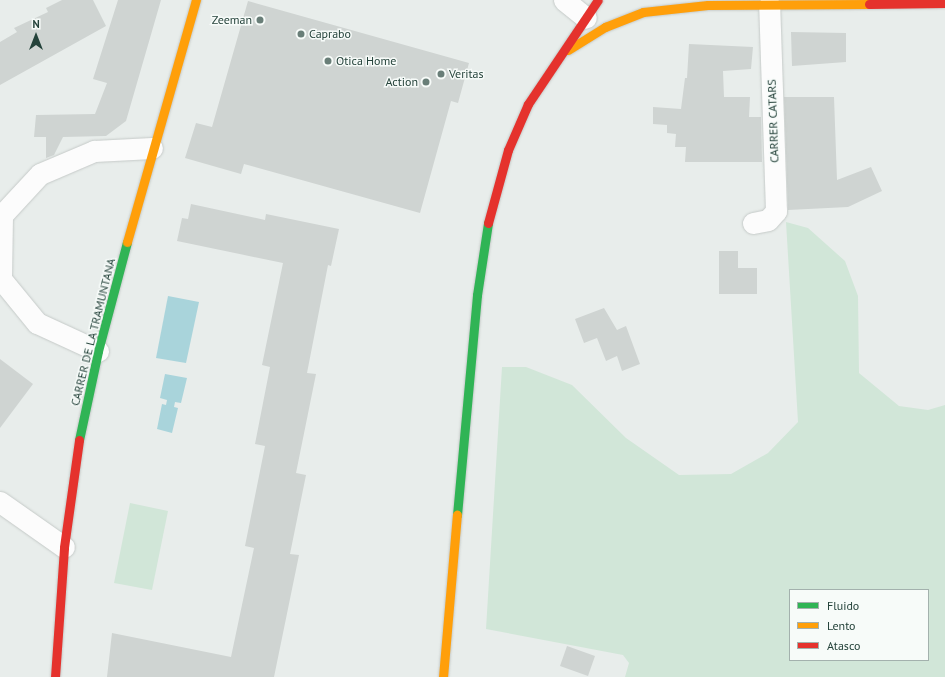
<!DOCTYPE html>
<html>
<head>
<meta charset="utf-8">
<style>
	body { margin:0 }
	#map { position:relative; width:945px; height:677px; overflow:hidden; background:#e8edeb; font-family:"PT Sans",sans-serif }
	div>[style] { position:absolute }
	.green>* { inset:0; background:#d1e6d8 }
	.water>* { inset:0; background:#a9d4db }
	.building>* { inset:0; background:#cfd4d2 }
	.roads { filter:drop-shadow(0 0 1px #c5cac8) drop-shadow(0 0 1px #c5cac8) }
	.street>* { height:21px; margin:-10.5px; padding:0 10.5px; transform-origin:10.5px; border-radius:10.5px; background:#fcfcfc }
	.fast>* { height:9px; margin:-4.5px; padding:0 4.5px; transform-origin:4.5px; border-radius:4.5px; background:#30b455 }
	.slow>* { height:9px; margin:-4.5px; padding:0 4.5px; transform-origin:4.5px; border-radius:4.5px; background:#ff9f0a }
	.jam>* { height:9px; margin:-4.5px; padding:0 4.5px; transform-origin:4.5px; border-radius:4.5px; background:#e5322d }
	.dots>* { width:11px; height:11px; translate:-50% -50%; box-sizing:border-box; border:2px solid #f7fbf9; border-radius:50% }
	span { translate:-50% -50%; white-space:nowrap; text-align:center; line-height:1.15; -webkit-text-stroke:3px #f7fbf9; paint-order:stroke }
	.poi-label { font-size:12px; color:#24423a }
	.right { translate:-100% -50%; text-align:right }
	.left { translate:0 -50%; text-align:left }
	.street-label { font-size:12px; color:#24423a }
	.legend { position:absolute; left:789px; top:589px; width:140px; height:72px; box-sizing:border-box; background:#f7fbf9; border:1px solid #a3b1ad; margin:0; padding:5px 7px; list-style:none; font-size:12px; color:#24423a }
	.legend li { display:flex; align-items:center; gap:8px; height:20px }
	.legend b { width:20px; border:1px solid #a3b1ad }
	.north { position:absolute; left:16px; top:16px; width:40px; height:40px; -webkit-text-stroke:3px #f7fbf9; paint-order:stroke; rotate:0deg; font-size:11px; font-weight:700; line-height:16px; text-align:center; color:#24423a }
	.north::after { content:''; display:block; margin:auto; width:14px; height:18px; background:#24423a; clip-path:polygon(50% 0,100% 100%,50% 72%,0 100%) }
</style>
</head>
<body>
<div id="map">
	<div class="green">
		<i style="clip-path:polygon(evenodd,786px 222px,808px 228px,845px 261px,858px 296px,859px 373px,899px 406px,928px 410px,945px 405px,945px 677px,625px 677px,629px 663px,623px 655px,486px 629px,502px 367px,526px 367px,572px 385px,626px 438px,679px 475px,731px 474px,768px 453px,798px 422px,786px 222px,790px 590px,928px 590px,928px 660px,790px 660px,790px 590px)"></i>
		<i style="clip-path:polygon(130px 503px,168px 511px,152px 590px,114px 583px)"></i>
	</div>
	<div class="water">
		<i style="clip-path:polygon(168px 296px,199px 302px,186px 363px,156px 358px)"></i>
		<i style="clip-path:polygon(165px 374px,187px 378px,181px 403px,175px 402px,174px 407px,178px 408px,172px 433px,157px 429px,162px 404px,166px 405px,167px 400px,160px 398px)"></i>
	</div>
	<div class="building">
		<i style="clip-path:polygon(62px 0,93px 0,106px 26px,0 85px,0 42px,17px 32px,14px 28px,48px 12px,46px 8px)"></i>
		<i style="clip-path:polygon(118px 0,161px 0,126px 121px,106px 136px,63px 137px,54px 155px,46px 158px,46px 137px,34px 137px,36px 115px,95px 114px,107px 83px,93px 79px)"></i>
		<i style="clip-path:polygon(248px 1px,469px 63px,458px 103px,451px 101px,420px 213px,244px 164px,241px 174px,185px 158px,196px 123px,212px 127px)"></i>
		<i style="clip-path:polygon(791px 32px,846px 33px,846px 62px,792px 66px)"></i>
		<i style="clip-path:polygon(689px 44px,753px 47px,751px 69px,723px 71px,724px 97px,750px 97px,749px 117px,761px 117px,762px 162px,685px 162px,686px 147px,675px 147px,676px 134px,667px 133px,667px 125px,653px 124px,653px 107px,681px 109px,685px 78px,687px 78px)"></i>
		<i style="clip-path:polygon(784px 97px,834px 97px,837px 180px,871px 167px,882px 191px,848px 207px,788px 210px)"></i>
		<i style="clip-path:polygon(191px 204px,265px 220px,266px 214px,339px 229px,331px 266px,328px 265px,307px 373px,316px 374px,296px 473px,306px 475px,290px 554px,299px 555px,274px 677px,107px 677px,112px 633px,231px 657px,254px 548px,245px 546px,265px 446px,255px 444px,270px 367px,262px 365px,283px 263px,177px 241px,182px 218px,188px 219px)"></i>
		<i style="clip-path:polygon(719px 251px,738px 251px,738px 268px,757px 268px,757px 294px,719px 294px)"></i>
		<i style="clip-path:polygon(604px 308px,617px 330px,626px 326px,640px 364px,622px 371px,617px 356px,606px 361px,597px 338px,584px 343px,575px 319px)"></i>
		<i style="clip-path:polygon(0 359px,33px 384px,0 428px)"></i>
		<i style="clip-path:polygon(567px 646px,595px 656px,588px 676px,560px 666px)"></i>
	</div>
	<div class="roads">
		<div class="street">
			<i style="left:564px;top:0;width:28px;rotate:39deg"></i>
			<i style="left:753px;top:223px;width:15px;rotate:-11deg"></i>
			<i style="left:768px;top:220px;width:12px;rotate:-48deg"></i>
			<i style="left:776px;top:211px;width:206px;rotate:-91.9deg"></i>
			<i style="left:98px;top:351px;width:67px;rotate:-155.3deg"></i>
			<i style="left:37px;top:323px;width:57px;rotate:-129.3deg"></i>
			<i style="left:1px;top:279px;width:64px;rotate:-89.1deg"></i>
			<i style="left:2px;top:215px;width:56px;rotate:-47.2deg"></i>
			<i style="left:40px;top:174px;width:59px;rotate:-23.1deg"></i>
			<i style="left:94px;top:151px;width:58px;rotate:-3deg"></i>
			<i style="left:0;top:502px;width:78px;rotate:35.1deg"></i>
		</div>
		<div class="fast">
			<i style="left:79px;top:440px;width:91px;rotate:-77.9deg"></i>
			<i style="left:98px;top:351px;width:113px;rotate:-75.1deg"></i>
			<i style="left:457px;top:515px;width:221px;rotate:-84.8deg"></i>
			<i style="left:477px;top:295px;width:73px;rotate:-81.3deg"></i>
		</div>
		<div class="slow">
			<i style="left:568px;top:50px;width:44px;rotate:-31.9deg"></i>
			<i style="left:605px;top:27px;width:41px;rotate:-21.5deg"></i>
			<i style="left:643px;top:12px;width:65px;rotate:-6.1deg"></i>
			<i style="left:708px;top:5px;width:161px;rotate:-0.4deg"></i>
			<i style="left:127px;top:242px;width:252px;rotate:-74.1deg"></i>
			<i style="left:443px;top:677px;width:163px;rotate:-85.1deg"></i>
		</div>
		<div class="jam">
			<i style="left:869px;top:4px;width:76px;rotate:-0.8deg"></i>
			<i style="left:488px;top:223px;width:76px;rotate:-74.7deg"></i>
			<i style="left:508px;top:150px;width:50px;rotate:-66.5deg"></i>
			<i style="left:528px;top:104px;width:125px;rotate:-56.1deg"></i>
			<i style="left:55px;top:677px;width:130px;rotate:-86deg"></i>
			<i style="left:64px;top:547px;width:108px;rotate:-82deg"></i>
		</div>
	</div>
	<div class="dots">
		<i style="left:260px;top:20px;background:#697e78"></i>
		<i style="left:301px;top:34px;background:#697e78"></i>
		<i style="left:328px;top:61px;background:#697e78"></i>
		<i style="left:441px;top:74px;background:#697e78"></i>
		<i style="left:426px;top:82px;background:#697e78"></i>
	</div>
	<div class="poi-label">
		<span class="right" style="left:252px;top:20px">Zeeman</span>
		<span class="left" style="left:309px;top:34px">Caprabo</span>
		<span class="left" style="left:336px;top:61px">Otica Home</span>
		<span class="left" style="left:449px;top:74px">Veritas</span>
		<span class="right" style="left:418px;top:82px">Action</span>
	</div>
	<div class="street-label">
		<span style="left:773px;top:121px;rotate:-92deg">CARRER CATARS</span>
		<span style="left:93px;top:332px;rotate:-76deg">CARRER DE LA TRAMUNTANA</span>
	</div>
	<ul class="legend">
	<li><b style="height:5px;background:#30b455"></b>Fluido</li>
	<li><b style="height:5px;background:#ff9f0a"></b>Lento</li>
	<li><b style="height:5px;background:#e5322d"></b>Atasco</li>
	</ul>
	<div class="north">N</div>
</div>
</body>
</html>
